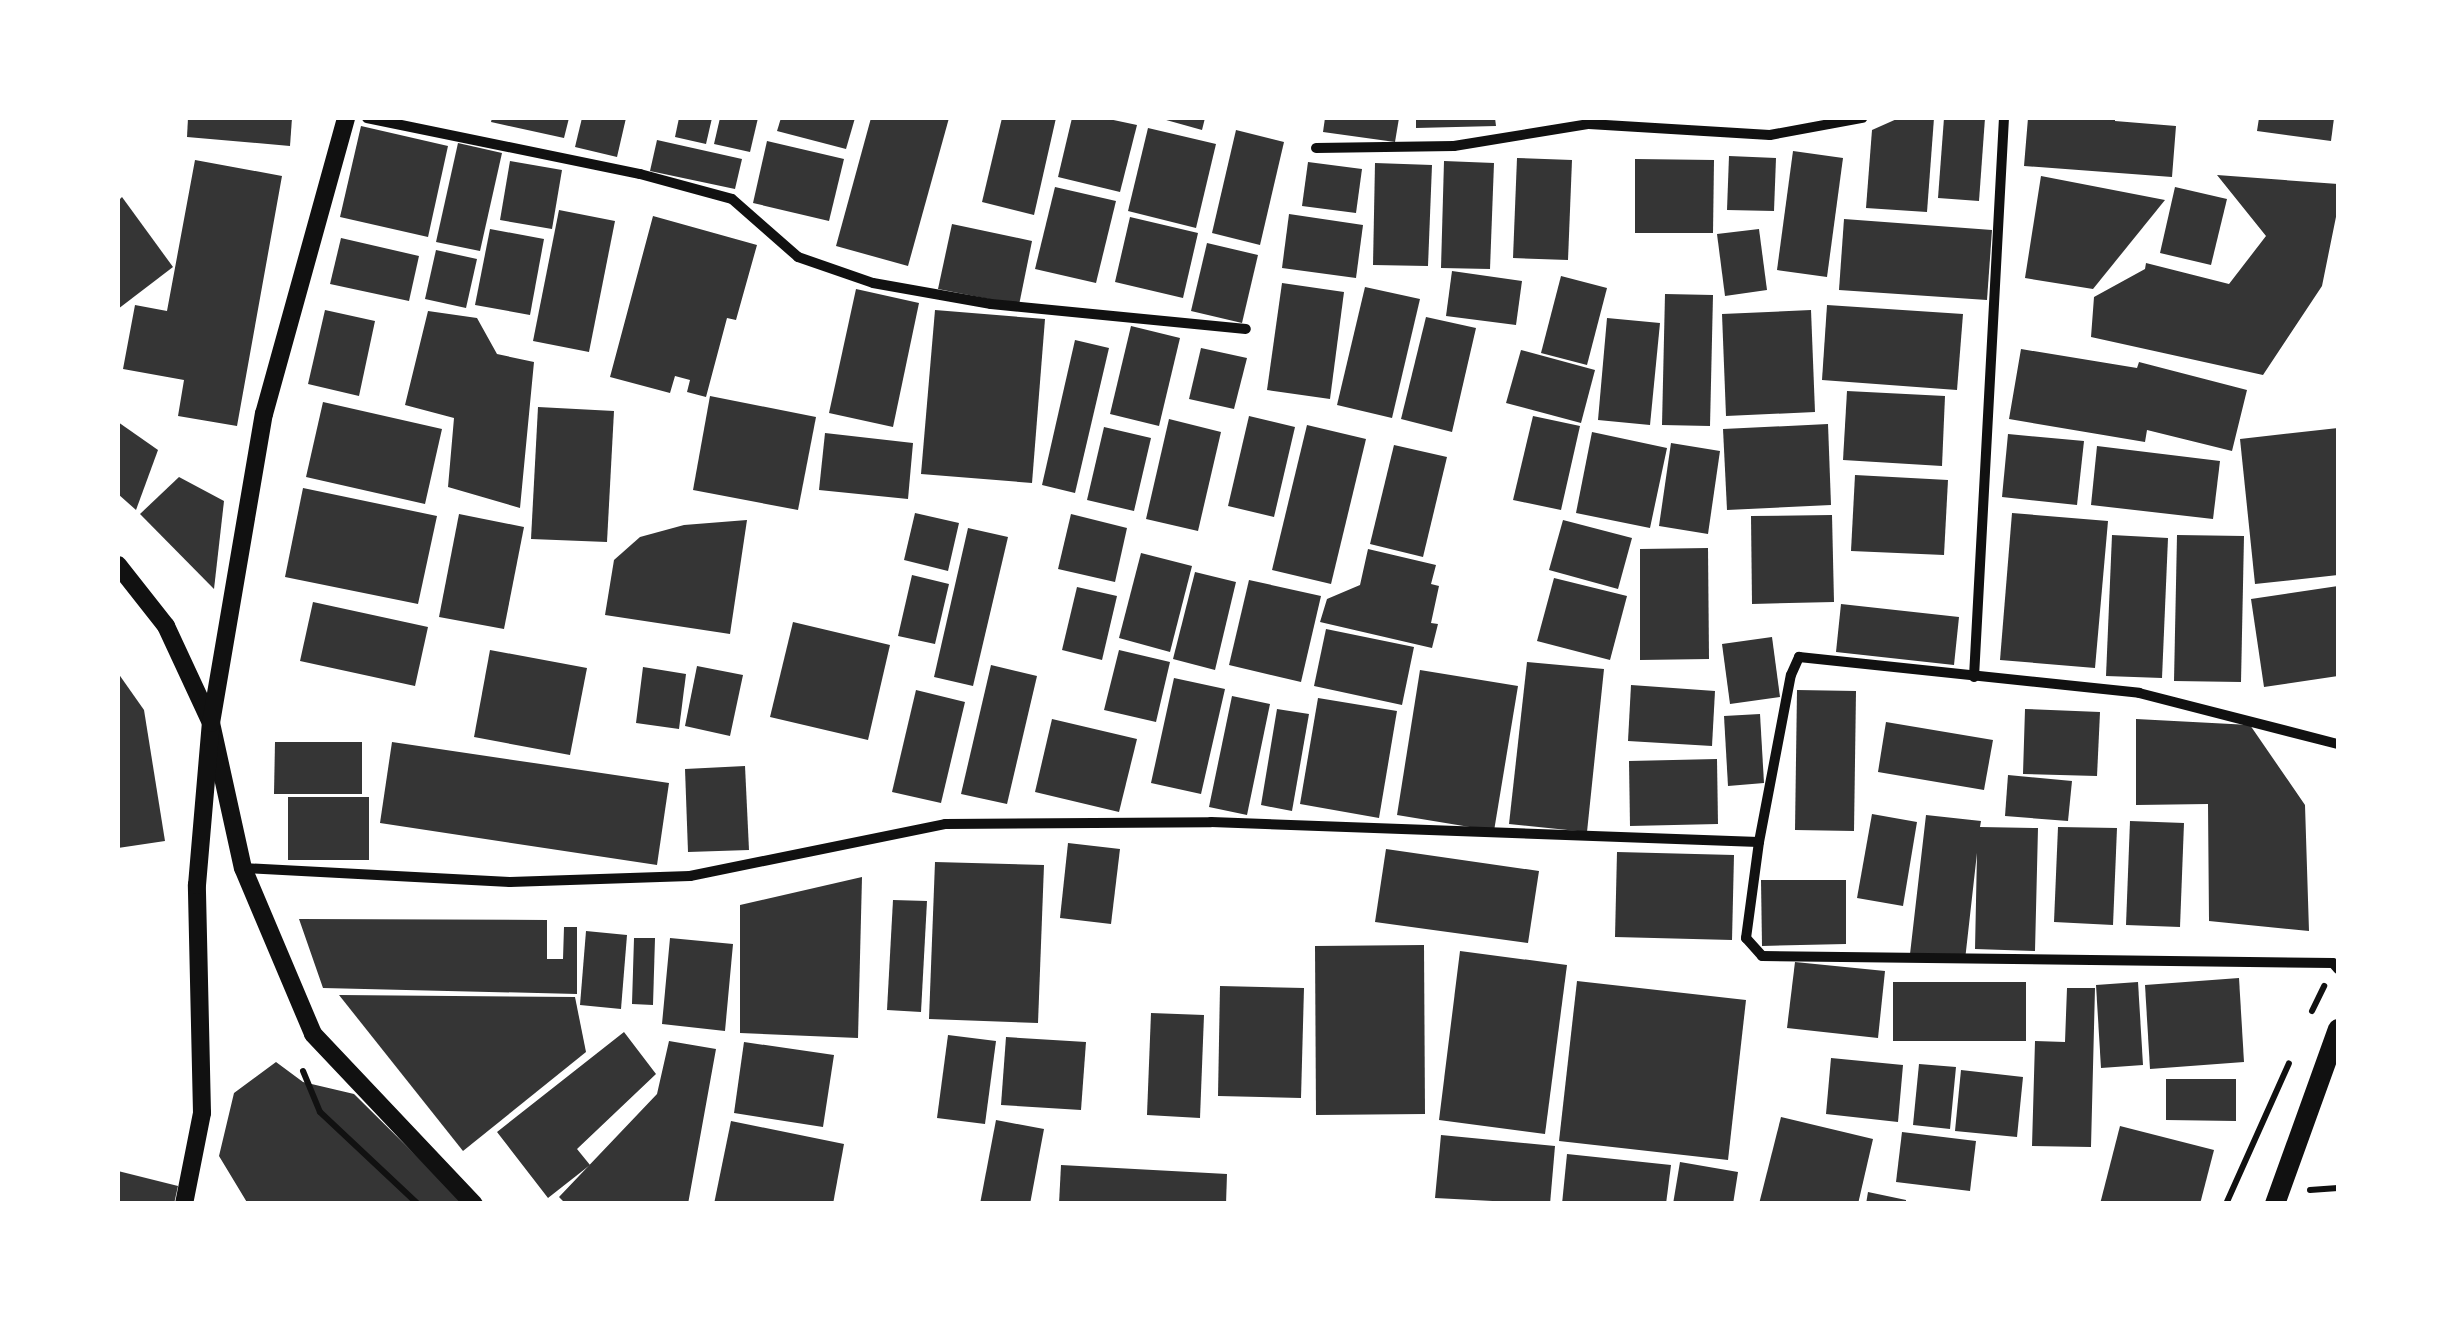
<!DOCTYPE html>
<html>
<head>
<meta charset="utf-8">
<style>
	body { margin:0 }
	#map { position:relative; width:2456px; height:1321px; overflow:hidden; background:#fff; font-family:"Titillium Web",sans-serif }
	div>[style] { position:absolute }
	.building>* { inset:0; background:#353535 }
	.path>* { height:6px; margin:-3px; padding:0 3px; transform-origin:3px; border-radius:3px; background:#111 }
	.minor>* { height:10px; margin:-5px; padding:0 5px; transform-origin:5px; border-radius:5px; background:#111 }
	.tertiary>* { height:18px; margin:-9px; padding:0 9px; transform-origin:9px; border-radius:9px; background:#111 }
	.secondary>* { height:20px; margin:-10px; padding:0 10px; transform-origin:10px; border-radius:10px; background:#111 }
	span { translate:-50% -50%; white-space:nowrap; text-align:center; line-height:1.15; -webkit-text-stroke:8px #fff; paint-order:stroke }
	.frame { position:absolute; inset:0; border:120px solid #fff; pointer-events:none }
</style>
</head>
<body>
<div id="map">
	<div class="building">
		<i style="clip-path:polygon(188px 118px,292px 118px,290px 146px,187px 137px)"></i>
		<i style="clip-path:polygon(492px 118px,569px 118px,564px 138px,491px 122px)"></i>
		<i style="clip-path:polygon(582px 118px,626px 118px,617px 157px,575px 147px)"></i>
		<i style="clip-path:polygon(679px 118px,712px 118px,706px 144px,675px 137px)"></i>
		<i style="clip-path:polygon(720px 118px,758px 118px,750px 152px,714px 144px)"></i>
		<i style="clip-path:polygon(781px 118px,855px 118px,846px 149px,777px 131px)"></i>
		<i style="clip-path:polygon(871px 118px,949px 118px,908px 266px,836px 246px)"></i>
		<i style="clip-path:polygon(1002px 118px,1056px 118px,1034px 215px,982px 202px)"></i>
		<i style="clip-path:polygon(1072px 118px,1104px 118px,1137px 125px,1120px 192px,1058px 177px)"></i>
		<i style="clip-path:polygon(1159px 118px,1205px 118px,1202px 130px)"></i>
		<i style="clip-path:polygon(1325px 118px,1399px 118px,1395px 142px,1323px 132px)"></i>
		<i style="clip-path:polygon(1416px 118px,1495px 118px,1496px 126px,1416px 128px)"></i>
		<i style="clip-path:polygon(1899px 118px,1934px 118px,1927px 212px,1866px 208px,1872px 130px)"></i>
		<i style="clip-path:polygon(1944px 118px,1985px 118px,1979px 201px,1938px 198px)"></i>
		<i style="clip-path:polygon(2028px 118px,2115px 118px,2115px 121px,2176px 126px,2172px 177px,2024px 166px)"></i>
		<i style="clip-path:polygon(2259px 118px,2334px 118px,2331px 141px,2257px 131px)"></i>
		<i style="clip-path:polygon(361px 126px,448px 146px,428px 237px,340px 217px)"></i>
		<i style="clip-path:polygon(1148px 128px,1216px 144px,1196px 228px,1128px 211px)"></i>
		<i style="clip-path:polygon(1236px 130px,1284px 142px,1260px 245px,1212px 233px)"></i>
		<i style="clip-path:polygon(657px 140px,742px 159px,735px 189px,650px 171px)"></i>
		<i style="clip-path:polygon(767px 141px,844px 159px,829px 221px,753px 203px)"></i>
		<i style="clip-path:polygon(458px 143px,502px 153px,480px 251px,436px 242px)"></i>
		<i style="clip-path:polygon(1793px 151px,1843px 158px,1827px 277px,1777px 270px)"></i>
		<i style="clip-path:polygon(1729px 156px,1776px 158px,1774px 211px,1727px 210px)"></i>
		<i style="clip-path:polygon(1517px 158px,1572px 160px,1568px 260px,1513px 258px)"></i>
		<i style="clip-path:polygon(1635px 159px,1714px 160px,1713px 233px,1635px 233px)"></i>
		<i style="clip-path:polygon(195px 160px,282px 176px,237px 426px,178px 416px,184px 380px,123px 369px,135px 305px,167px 311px)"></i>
		<i style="clip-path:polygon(510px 161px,562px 170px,552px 229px,500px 220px)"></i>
		<i style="clip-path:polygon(1444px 161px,1494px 163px,1490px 269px,1441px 268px)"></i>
		<i style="clip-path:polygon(1308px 162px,1362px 169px,1356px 213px,1302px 206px)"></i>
		<i style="clip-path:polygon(1375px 163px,1432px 165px,1428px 266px,1373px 265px)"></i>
		<i style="clip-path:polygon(2217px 175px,2338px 184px,2338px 207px,2322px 286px,2263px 375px,2091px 337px,2094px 297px,2145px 269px,2146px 263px,2229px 284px,2266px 236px)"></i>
		<i style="clip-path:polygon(2041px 176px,2165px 200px,2093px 289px,2025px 278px)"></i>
		<i style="clip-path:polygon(1055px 187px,1116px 201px,1096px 283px,1035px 269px)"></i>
		<i style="clip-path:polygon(2175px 187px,2227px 199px,2211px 265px,2160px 253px)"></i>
		<i style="clip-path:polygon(122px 197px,173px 267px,118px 309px,118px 201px)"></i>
		<i style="clip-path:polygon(559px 210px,615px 221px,589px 352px,533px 341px)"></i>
		<i style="clip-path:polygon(1289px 214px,1363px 225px,1356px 278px,1282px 268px)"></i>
		<i style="clip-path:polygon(653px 216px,757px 245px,736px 320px,727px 318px,706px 397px,687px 392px,690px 380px,675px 376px,670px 393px,610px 377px)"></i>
		<i style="clip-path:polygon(1130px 217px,1198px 233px,1183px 298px,1115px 282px)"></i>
		<i style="clip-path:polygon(1844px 219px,1992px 230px,1987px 300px,1839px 290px)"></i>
		<i style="clip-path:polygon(952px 224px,1032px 241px,1019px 305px,938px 289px)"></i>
		<i style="clip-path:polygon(490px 229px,544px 239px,530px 315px,475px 305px)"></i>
		<i style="clip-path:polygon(1759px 229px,1767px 290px,1725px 296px,1717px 234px)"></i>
		<i style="clip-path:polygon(341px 238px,419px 256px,409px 301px,330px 284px)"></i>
		<i style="clip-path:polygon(1207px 243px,1258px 255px,1242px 323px,1191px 311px)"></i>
		<i style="clip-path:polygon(436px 250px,477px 259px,466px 308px,425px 299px)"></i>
		<i style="clip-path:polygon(1452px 271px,1522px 281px,1516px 325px,1446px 316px)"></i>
		<i style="clip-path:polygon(1561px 276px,1607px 288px,1587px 365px,1541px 353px)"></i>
		<i style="clip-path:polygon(1282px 283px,1344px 292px,1330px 399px,1267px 390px)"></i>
		<i style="clip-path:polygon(1365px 287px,1420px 299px,1392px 418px,1337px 405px)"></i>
		<i style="clip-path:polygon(856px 289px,919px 303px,893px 427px,829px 413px)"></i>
		<i style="clip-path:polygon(1665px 294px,1713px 295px,1710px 426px,1662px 425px)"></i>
		<i style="clip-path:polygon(1827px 305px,1963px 314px,1957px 390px,1822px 380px)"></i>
		<i style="clip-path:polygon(325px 310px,375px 321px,359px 396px,308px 384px)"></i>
		<i style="clip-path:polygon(935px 310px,1045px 319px,1032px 483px,921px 474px)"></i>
		<i style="clip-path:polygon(1811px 310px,1815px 412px,1726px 416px,1722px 314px)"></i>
		<i style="clip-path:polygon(428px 311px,477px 318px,497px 354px,534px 362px,520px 508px,448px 487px,454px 418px,405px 405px)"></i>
		<i style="clip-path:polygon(1426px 317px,1476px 328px,1452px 432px,1401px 419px)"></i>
		<i style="clip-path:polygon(1607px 318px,1660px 323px,1650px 425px,1598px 420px)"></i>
		<i style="clip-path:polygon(1131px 326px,1180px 338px,1159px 426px,1110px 414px)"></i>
		<i style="clip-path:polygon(1075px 340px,1109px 348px,1075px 493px,1042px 485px)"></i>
		<i style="clip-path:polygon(1201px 348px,1247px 358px,1234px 409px,1189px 399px)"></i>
		<i style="clip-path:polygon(2021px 349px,2137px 368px,2139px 362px,2247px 390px,2232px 451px,2147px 430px,2145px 442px,2009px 419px)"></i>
		<i style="clip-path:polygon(1521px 350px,1595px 370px,1581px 423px,1506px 403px)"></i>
		<i style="clip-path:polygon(1847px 391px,1945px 396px,1942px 466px,1843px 460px)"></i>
		<i style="clip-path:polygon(710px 396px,816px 417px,798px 510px,693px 490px)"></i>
		<i style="clip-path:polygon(323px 402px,442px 429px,425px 504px,306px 477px)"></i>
		<i style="clip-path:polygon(538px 407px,614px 411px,607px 542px,531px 539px)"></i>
		<i style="clip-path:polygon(1249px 416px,1295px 427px,1274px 517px,1228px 506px)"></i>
		<i style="clip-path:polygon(1533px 416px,1580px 426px,1561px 510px,1513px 500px)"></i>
		<i style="clip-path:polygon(1169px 419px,1221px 432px,1198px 531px,1146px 519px)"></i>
		<i style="clip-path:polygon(118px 422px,158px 450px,136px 510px,118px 494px)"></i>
		<i style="clip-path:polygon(1828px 424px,1831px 505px,1727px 510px,1723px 429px)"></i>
		<i style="clip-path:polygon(1307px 425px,1366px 439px,1331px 584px,1272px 570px)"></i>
		<i style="clip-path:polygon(1104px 427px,1151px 438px,1134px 511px,1087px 500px)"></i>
		<i style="clip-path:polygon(2338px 428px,2338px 575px,2255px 584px,2240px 439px)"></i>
		<i style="clip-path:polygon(1592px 432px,1667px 448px,1650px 528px,1576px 513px)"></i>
		<i style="clip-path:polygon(825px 433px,913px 443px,908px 499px,819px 490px)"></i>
		<i style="clip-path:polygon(2008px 434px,2084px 441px,2077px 505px,2002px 497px)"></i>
		<i style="clip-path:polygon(1671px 443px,1720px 451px,1708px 534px,1659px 526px)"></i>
		<i style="clip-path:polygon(1394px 445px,1447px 457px,1423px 557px,1370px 544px)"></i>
		<i style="clip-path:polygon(2097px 446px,2220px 461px,2213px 519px,2091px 505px)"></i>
		<i style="clip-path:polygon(1855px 475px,1948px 480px,1944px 555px,1851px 551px)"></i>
		<i style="clip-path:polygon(179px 477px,224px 501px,214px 589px,140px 514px)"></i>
		<i style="clip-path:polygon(303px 488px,437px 516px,418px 604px,285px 577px)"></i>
		<i style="clip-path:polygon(915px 513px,959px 523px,948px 571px,904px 560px)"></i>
		<i style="clip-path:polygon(2012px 513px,2108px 521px,2095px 668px,2000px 660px)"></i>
		<i style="clip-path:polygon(459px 514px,524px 527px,504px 629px,439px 617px)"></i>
		<i style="clip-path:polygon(1071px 514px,1127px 528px,1115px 582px,1058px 569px)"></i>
		<i style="clip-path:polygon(1832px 515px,1834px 602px,1752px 604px,1751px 516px)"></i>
		<i style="clip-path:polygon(747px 520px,730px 634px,605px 615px,614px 560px,640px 537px,684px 525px)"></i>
		<i style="clip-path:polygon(1563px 520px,1632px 538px,1618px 589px,1549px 570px)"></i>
		<i style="clip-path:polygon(968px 528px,1008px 537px,973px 686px,934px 677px)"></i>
		<i style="clip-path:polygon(2112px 535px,2168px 538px,2162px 678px,2106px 676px)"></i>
		<i style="clip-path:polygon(2177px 535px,2244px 536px,2241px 682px,2174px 681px)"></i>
		<i style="clip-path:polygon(1708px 548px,1709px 659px,1640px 660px,1640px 549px)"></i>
		<i style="clip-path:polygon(1368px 549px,1436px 565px,1431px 584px,1439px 586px,1431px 623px,1438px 624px,1432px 648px,1320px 622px,1327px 599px,1360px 585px)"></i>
		<i style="clip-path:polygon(1141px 553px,1192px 566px,1170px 652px,1119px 638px)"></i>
		<i style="clip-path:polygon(1195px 572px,1236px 582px,1215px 670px,1173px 659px)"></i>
		<i style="clip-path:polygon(912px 575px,949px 584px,935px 644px,898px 636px)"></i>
		<i style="clip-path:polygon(1554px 578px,1627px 596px,1610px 660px,1537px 641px)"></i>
		<i style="clip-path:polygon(1249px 580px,1321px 596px,1301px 682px,1229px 665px)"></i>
		<i style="clip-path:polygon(2338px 586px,2338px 676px,2264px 687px,2251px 599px)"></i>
		<i style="clip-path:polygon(1077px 587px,1117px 596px,1102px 660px,1062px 650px)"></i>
		<i style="clip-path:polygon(313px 602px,428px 627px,415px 686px,300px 661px)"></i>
		<i style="clip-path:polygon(1841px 604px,1959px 617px,1954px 665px,1836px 652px)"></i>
		<i style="clip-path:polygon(793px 622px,890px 645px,868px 740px,770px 717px)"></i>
		<i style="clip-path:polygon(1326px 629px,1414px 647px,1402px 705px,1314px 686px)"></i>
		<i style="clip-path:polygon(1772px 637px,1780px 697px,1730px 704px,1722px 644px)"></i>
		<i style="clip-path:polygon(490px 650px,587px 668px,570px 755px,474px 737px)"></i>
		<i style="clip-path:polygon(1119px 650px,1170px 662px,1156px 722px,1104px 710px)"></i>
		<i style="clip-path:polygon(1527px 662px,1604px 669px,1587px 832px,1509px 824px)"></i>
		<i style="clip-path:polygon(991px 665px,1037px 676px,1007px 804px,961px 794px)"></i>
		<i style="clip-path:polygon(697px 666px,743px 675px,730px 736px,685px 726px)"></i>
		<i style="clip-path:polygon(643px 667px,686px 674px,679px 729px,636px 723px)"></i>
		<i style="clip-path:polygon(1420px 670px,1518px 686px,1494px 831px,1397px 815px)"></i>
		<i style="clip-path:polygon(118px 673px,144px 710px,165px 841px,118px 848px)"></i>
		<i style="clip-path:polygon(1174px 678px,1225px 689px,1201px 794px,1151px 783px)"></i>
		<i style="clip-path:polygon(1631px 685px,1715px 691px,1712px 746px,1628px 741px)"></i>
		<i style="clip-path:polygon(916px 690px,965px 702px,941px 803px,892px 792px)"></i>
		<i style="clip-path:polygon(1797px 690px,1856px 691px,1854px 831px,1795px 830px)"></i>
		<i style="clip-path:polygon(1232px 696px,1270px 704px,1247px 815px,1209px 807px)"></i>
		<i style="clip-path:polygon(1318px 698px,1397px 711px,1379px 818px,1300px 804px)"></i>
		<i style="clip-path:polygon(1277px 709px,1309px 714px,1292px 811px,1261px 805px)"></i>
		<i style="clip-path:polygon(2025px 709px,2100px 712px,2097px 776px,2023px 774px)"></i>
		<i style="clip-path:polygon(1760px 714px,1764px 783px,1728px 786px,1724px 716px)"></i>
		<i style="clip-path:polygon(1052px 719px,1137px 739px,1119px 812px,1035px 792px)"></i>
		<i style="clip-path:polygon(2136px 719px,2250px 725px,2305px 805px,2309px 931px,2209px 921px,2208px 804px,2136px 805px)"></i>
		<i style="clip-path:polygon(1886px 722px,1993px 740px,1984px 790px,1878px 772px)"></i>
		<i style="clip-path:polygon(275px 742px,362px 742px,362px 794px,274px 794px)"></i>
		<i style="clip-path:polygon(392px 742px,669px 783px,657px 865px,380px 823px)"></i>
		<i style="clip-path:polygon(1717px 759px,1718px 824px,1630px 826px,1629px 761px)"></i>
		<i style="clip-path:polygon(745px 766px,749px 850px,688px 852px,685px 769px)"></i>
		<i style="clip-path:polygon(2008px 775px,2072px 781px,2068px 821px,2005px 816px)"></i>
		<i style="clip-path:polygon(288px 797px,369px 797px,369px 860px,288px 860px)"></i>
		<i style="clip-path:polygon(1872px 814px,1917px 822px,1903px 906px,1857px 898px)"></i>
		<i style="clip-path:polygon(1926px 815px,1981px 821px,1980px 827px,2038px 828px,2035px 951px,1975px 949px,1977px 853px,1965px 960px,1910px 954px)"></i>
		<i style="clip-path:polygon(2130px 821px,2184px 823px,2180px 927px,2126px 925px)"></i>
		<i style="clip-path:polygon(2058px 827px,2117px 828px,2113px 925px,2054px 922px)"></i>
		<i style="clip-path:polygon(1068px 843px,1120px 849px,1111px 924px,1060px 918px)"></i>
		<i style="clip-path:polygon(1386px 849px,1539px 871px,1528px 943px,1375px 922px)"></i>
		<i style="clip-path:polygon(1617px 852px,1734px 855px,1732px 940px,1615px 937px)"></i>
		<i style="clip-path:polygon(935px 862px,1044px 865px,1038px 1023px,929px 1019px)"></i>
		<i style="clip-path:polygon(862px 877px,858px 1038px,740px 1033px,740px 905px)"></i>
		<i style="clip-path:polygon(1761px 880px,1846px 880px,1846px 944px,1762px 946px)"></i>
		<i style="clip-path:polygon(893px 900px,927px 901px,921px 1012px,887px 1010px)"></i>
		<i style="clip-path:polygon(299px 919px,547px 920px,547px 959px,563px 959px,564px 927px,577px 927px,577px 994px,323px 988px)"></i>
		<i style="clip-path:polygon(586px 931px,627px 935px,621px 1009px,580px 1005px)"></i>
		<i style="clip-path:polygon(634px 938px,655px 938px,653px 1005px,632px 1004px)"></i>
		<i style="clip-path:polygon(670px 938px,733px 944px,725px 1031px,662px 1024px)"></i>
		<i style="clip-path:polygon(1424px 945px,1425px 1114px,1316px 1115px,1315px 946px)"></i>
		<i style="clip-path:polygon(1460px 951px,1567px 965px,1545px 1134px,1439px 1120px)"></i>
		<i style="clip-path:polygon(1795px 962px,1885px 971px,1878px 1038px,1787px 1028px)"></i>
		<i style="clip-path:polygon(2239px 978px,2244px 1062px,2150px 1069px,2145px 985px)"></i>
		<i style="clip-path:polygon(1577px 981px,1746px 1000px,1728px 1160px,1559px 1141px)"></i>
		<i style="clip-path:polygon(1893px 982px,2026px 982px,2026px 1041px,1893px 1041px)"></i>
		<i style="clip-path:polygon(2138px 982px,2143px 1065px,2101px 1068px,2096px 985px)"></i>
		<i style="clip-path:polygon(1220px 986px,1304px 988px,1301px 1098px,1218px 1096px)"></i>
		<i style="clip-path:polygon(2067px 988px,2095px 988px,2091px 1147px,2032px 1146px,2035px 1041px,2065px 1042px)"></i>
		<i style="clip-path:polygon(339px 995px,575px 997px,586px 1052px,463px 1151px)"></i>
		<i style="clip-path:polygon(1151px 1013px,1204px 1015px,1200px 1118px,1147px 1115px)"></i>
		<i style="clip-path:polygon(624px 1032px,656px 1074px,577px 1149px,590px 1165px,548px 1198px,497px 1132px)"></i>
		<i style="clip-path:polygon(948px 1035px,996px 1041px,985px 1124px,937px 1118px)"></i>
		<i style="clip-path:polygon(1006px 1037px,1086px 1042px,1081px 1110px,1001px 1105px)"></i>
		<i style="clip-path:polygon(669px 1041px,716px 1049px,688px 1204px,566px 1204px,559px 1197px,657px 1094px)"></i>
		<i style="clip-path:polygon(744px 1042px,834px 1055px,823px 1127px,734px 1113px)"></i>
		<i style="clip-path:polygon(1831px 1058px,1903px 1065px,1898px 1122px,1826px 1114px)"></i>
		<i style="clip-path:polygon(276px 1062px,303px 1082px,354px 1094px,465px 1204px,248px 1204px,219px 1156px,234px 1093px)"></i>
		<i style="clip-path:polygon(1919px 1064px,1956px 1067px,1950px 1129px,1913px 1125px)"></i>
		<i style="clip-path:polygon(1961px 1070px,2023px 1077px,2017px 1137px,1955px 1131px)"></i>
		<i style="clip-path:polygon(2166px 1079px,2236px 1079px,2236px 1121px,2166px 1120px)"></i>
		<i style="clip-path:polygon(1781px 1117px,1873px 1139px,1858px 1204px,1759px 1204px)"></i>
		<i style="clip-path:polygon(996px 1120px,1044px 1129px,1030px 1204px,980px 1204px)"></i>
		<i style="clip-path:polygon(731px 1121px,844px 1144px,833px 1204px,714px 1204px)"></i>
		<i style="clip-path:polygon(2120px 1126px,2214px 1150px,2200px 1204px,2100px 1204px)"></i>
		<i style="clip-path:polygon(1902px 1132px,1976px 1141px,1970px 1191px,1896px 1182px)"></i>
		<i style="clip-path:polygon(1441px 1135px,1555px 1146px,1550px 1204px,1435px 1198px)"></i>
		<i style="clip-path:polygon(1567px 1154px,1671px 1165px,1666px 1204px,1562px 1204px)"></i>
		<i style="clip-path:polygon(1680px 1162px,1738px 1172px,1733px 1204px,1673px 1204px)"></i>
		<i style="clip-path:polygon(1061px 1165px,1227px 1174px,1226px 1204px,1059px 1204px)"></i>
		<i style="clip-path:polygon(118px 1171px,178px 1186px,174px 1204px,118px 1204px)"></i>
		<i style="clip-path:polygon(1868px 1192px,1906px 1200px,1906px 1204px,1866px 1204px)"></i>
	</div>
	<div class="path">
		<i style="left:2312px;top:1011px;width:28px;rotate:-64deg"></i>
		<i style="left:303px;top:1071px;width:44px;rotate:67.5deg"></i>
		<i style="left:320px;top:1112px;width:134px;rotate:43.2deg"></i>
		<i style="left:2310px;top:1190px;width:28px;rotate:-4deg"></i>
		<i style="left:2226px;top:1204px;width:154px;rotate:-65.9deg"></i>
	</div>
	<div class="minor">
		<i style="left:367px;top:118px;width:279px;rotate:11.6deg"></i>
		<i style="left:640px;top:174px;width:95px;rotate:15.2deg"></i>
		<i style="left:732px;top:199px;width:88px;rotate:41.3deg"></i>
		<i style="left:798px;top:257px;width:79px;rotate:19.1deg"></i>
		<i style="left:873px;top:283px;width:120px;rotate:10.1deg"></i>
		<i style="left:991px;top:304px;width:256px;rotate:5.6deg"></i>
		<i style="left:1316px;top:148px;width:138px;rotate:-0.8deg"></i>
		<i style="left:1454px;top:146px;width:137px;rotate:-9.3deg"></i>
		<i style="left:1589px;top:124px;width:181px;rotate:3.5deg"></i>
		<i style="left:1770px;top:135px;width:94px;rotate:-10.5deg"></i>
		<i style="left:1974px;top:677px;width:560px;rotate:-86.93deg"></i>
		<i style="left:1759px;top:842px;width:97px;rotate:97.7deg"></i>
		<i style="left:1746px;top:938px;width:24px;rotate:48deg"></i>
		<i style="left:1762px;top:956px;width:571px;rotate:0.7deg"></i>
		<i style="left:2333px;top:963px;width:8px;rotate:50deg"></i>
		<i style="left:243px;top:868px;width:267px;rotate:3deg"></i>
		<i style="left:510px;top:882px;width:180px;rotate:-1.9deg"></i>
		<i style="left:690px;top:876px;width:260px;rotate:-11.5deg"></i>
		<i style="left:945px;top:824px;width:266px;rotate:-0.4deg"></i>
		<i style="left:1211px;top:822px;width:548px;rotate:2.09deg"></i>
		<i style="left:1759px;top:842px;width:170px;rotate:-79.2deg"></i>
		<i style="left:1791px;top:675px;width:20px;rotate:-66deg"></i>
		<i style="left:1799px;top:657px;width:342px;rotate:6deg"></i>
		<i style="left:2139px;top:693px;width:205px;rotate:14.4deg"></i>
	</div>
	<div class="tertiary">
		<i style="left:118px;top:565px;width:78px;rotate:51.8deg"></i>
		<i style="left:166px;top:626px;width:107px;rotate:65.1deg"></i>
		<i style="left:211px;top:723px;width:148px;rotate:77.6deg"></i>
		<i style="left:243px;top:868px;width:180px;rotate:67.1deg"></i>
		<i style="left:313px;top:1034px;width:234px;rotate:46.6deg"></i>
		<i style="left:184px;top:1204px;width:93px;rotate:-78.8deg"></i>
		<i style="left:202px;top:1113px;width:228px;rotate:-91.3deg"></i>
		<i style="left:197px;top:885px;width:163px;rotate:-85.1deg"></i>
		<i style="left:211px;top:723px;width:314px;rotate:-80.3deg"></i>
		<i style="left:264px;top:414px;width:307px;rotate:-74.5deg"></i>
	</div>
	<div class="secondary">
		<i style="left:2275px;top:1204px;width:186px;rotate:-70.2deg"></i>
	</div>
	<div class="frame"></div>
</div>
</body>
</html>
